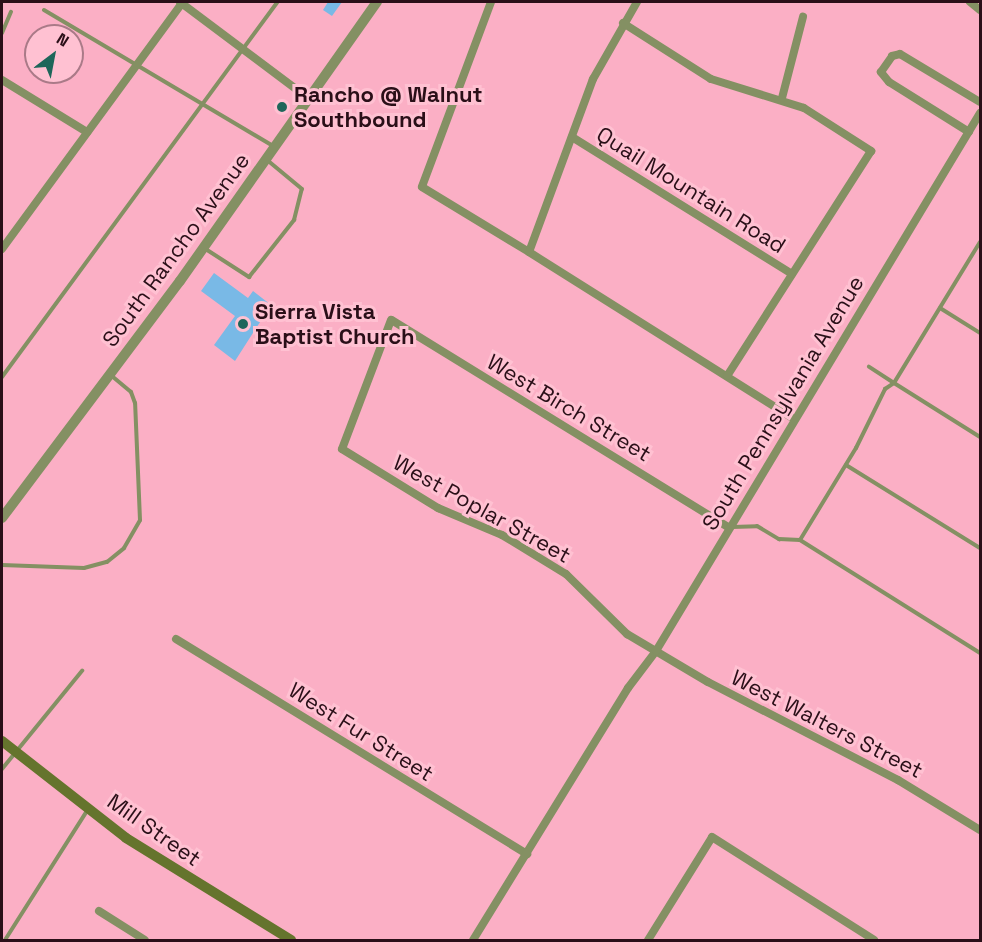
<!DOCTYPE html>
<html>
<head>
<meta charset="utf-8">
<style>
	body { margin:0 }
	#map { position:relative; width:982px; height:942px; overflow:hidden; background:#fbafc5; font-family:"Space Grotesk",sans-serif }
	div>[style] { position:absolute }
	.building>* { inset:0; background:#79b9e6 }
	.service>* { height:4px; margin:-2px; padding:0 2px; transform-origin:2px; border-radius:2px; background:#849063 }
	.minor>* { height:8px; margin:-4px; padding:0 4px; transform-origin:4px; border-radius:4px; background:#849063 }
	.tertiary>* { height:10px; margin:-5px; padding:0 5px; transform-origin:5px; border-radius:5px; background:#849063 }
	.secondary>* { height:10px; margin:-5px; padding:0 5px; transform-origin:5px; border-radius:5px; background:#65742d }
	.dots>* { width:16px; height:16px; translate:-50% -50%; box-sizing:border-box; border:3px solid #ffc1d2; border-radius:50% }
	span { translate:-50% -50%; white-space:nowrap; text-align:center; line-height:1.15; -webkit-text-stroke:6px #ffc1d2; paint-order:stroke }
	.poi-label { font-size:22px; color:#2a0f18; font-weight:700 }
	.left { translate:0 -50%; text-align:left }
	.street-label { font-size:22px; color:#2a0f18 }
	.frame { position:absolute; inset:0; border:3px solid #2a0f18; pointer-events:none }
	.north { position:absolute; left:24px; top:24px; width:60px; height:60px; box-sizing:border-box; background:#ffc1d2; border:2px solid #aa7a88; border-radius:50%; rotate:32deg; font-size:16px; font-weight:700; line-height:24px; text-align:center; color:#2a0f18 }
	.north::after { content:''; display:block; margin:auto; width:21px; height:27px; background:#1e665a; clip-path:polygon(50% 0,100% 100%,50% 72%,0 100%) }
</style>
</head>
<body>
<div id="map">
	<div class="building">
		<i style="clip-path:polygon(328px 2px,342px 2px,332px 16px,323px 10px)"></i>
		<i style="clip-path:polygon(214px 273px,248px 298px,253px 291px,271px 305px,235px 361px,214px 345px,235px 316px,201px 291px)"></i>
	</div>
	<div class="service">
		<i style="left:44px;top:10px;width:266px;rotate:30.7deg"></i>
		<i style="left:2px;top:33px;width:23px;rotate:-67deg"></i>
		<i style="left:980px;top:242px;width:165px;rotate:121.4deg"></i>
		<i style="left:894px;top:383px;width:102px;rotate:32.1deg"></i>
		<i style="left:204px;top:248px;width:54px;rotate:32.8deg"></i>
		<i style="left:249px;top:277px;width:73px;rotate:-51.7deg"></i>
		<i style="left:294px;top:220px;width:32px;rotate:-76deg"></i>
		<i style="left:302px;top:189px;width:47px;rotate:-140.2deg"></i>
		<i style="left:940px;top:308px;width:47px;rotate:32deg"></i>
		<i style="left:2px;top:377px;width:465px;rotate:-53.7deg"></i>
		<i style="left:846px;top:465px;width:158px;rotate:31.8deg"></i>
		<i style="left:732px;top:527px;width:25px;rotate:-2deg"></i>
		<i style="left:757px;top:526px;width:26px;rotate:31deg"></i>
		<i style="left:779px;top:539px;width:21px;rotate:3deg"></i>
		<i style="left:800px;top:540px;width:213px;rotate:32.1deg"></i>
		<i style="left:800px;top:540px;width:108px;rotate:-58.7deg"></i>
		<i style="left:856px;top:448px;width:66px;rotate:-63.8deg"></i>
		<i style="left:885px;top:389px;width:11px;rotate:-34deg"></i>
		<i style="left:894px;top:383px;width:30px;rotate:-147deg"></i>
		<i style="left:2px;top:565px;width:82px;rotate:2.1deg"></i>
		<i style="left:84px;top:568px;width:24px;rotate:-15deg"></i>
		<i style="left:107px;top:562px;width:22px;rotate:-39deg"></i>
		<i style="left:124px;top:548px;width:32px;rotate:-60deg"></i>
		<i style="left:140px;top:520px;width:117px;rotate:-92.4deg"></i>
		<i style="left:135px;top:403px;width:12px;rotate:-110deg"></i>
		<i style="left:131px;top:392px;width:25px;rotate:-140deg"></i>
		<i style="left:2px;top:769px;width:127px;rotate:-50.8deg"></i>
		<i style="left:5px;top:940px;width:155px;rotate:-57.6deg"></i>
	</div>
	<div class="minor">
		<i style="left:180px;top:2px;width:160px;rotate:36.9deg"></i>
		<i style="left:491px;top:2px;width:197px;rotate:110.5deg"></i>
		<i style="left:422px;top:187px;width:125px;rotate:31.3deg"></i>
		<i style="left:637px;top:2px;width:89px;rotate:119.7deg"></i>
		<i style="left:593px;top:79px;width:184px;rotate:110.3deg"></i>
		<i style="left:529px;top:252px;width:313px;rotate:32.2deg"></i>
		<i style="left:970px;top:2px;width:13px;rotate:39deg"></i>
		<i style="left:623px;top:23px;width:104px;rotate:32.5deg"></i>
		<i style="left:711px;top:79px;width:97px;rotate:17.3deg"></i>
		<i style="left:804px;top:108px;width:80px;rotate:32.7deg"></i>
		<i style="left:871px;top:151px;width:267px;rotate:122.6deg"></i>
		<i style="left:2px;top:80px;width:100px;rotate:31.5deg"></i>
		<i style="left:782px;top:98px;width:84px;rotate:-75.5deg"></i>
		<i style="left:969px;top:132px;width:94px;rotate:-148deg"></i>
		<i style="left:889px;top:82px;width:13px;rotate:-129deg"></i>
		<i style="left:881px;top:72px;width:19px;rotate:-55deg"></i>
		<i style="left:892px;top:56px;width:8px;rotate:-14deg"></i>
		<i style="left:900px;top:54px;width:93px;rotate:31deg"></i>
		<i style="left:572px;top:137px;width:259px;rotate:31.9deg"></i>
		<i style="left:2px;top:249px;width:306px;rotate:-53.8deg"></i>
		<i style="left:728px;top:527px;width:395px;rotate:-148.4deg"></i>
		<i style="left:391px;top:320px;width:138px;rotate:110.8deg"></i>
		<i style="left:342px;top:449px;width:113px;rotate:31.6deg"></i>
		<i style="left:438px;top:508px;width:69px;rotate:22.9deg"></i>
		<i style="left:502px;top:535px;width:75px;rotate:31.4deg"></i>
		<i style="left:566px;top:574px;width:86px;rotate:44.5deg"></i>
		<i style="left:627px;top:634px;width:94px;rotate:30.7deg"></i>
		<i style="left:708px;top:682px;width:214px;rotate:27.3deg"></i>
		<i style="left:898px;top:780px;width:96px;rotate:31.4deg"></i>
		<i style="left:176px;top:639px;width:412px;rotate:31.5deg"></i>
		<i style="left:99px;top:911px;width:54px;rotate:32.2deg"></i>
		<i style="left:473px;top:940px;width:296px;rotate:-58.4deg"></i>
		<i style="left:628px;top:688px;width:46px;rotate:-52.9deg"></i>
		<i style="left:656px;top:651px;width:628px;rotate:-58.94deg"></i>
		<i style="left:648px;top:940px;width:121px;rotate:-58.1deg"></i>
		<i style="left:712px;top:837px;width:192px;rotate:32.4deg"></i>
	</div>
	<div class="tertiary">
		<i style="left:2px;top:518px;width:296px;rotate:-53.1deg"></i>
		<i style="left:180px;top:281px;width:342px;rotate:-54.8deg"></i>
	</div>
	<div class="secondary">
		<i style="left:2px;top:741px;width:157px;rotate:38deg"></i>
		<i style="left:126px;top:838px;width:194px;rotate:31.7deg"></i>
	</div>
	<div class="dots">
		<i style="left:282px;top:107px;background:#1e665a"></i>
		<i style="left:243px;top:324px;background:#1e665a"></i>
	</div>
	<div class="poi-label">
		<span class="left" style="left:294px;top:107px">Rancho @ Walnut<br>Southbound</span>
		<span class="left" style="left:255px;top:324px">Sierra Vista<br>Baptist Church</span>
	</div>
	<div class="street-label">
		<span style="left:691px;top:190px;rotate:32deg">Quail Mountain Road</span>
		<span style="left:176px;top:250px;rotate:-54deg">South Rancho Avenue</span>
		<span style="left:783px;top:403px;rotate:-59deg">South Pennsylvania Avenue</span>
		<span style="left:569px;top:408px;rotate:31deg">West Birch Street</span>
		<span style="left:482px;top:509px;rotate:29deg">West Poplar Street</span>
		<span style="left:827px;top:724px;rotate:27deg">West Walters Street</span>
		<span style="left:361px;top:732px;rotate:32deg">West Fur Street</span>
		<span style="left:154px;top:830px;rotate:35deg">Mill Street</span>
	</div>
	<div class="frame"></div>
	<div class="north">N</div>
</div>
</body>
</html>
